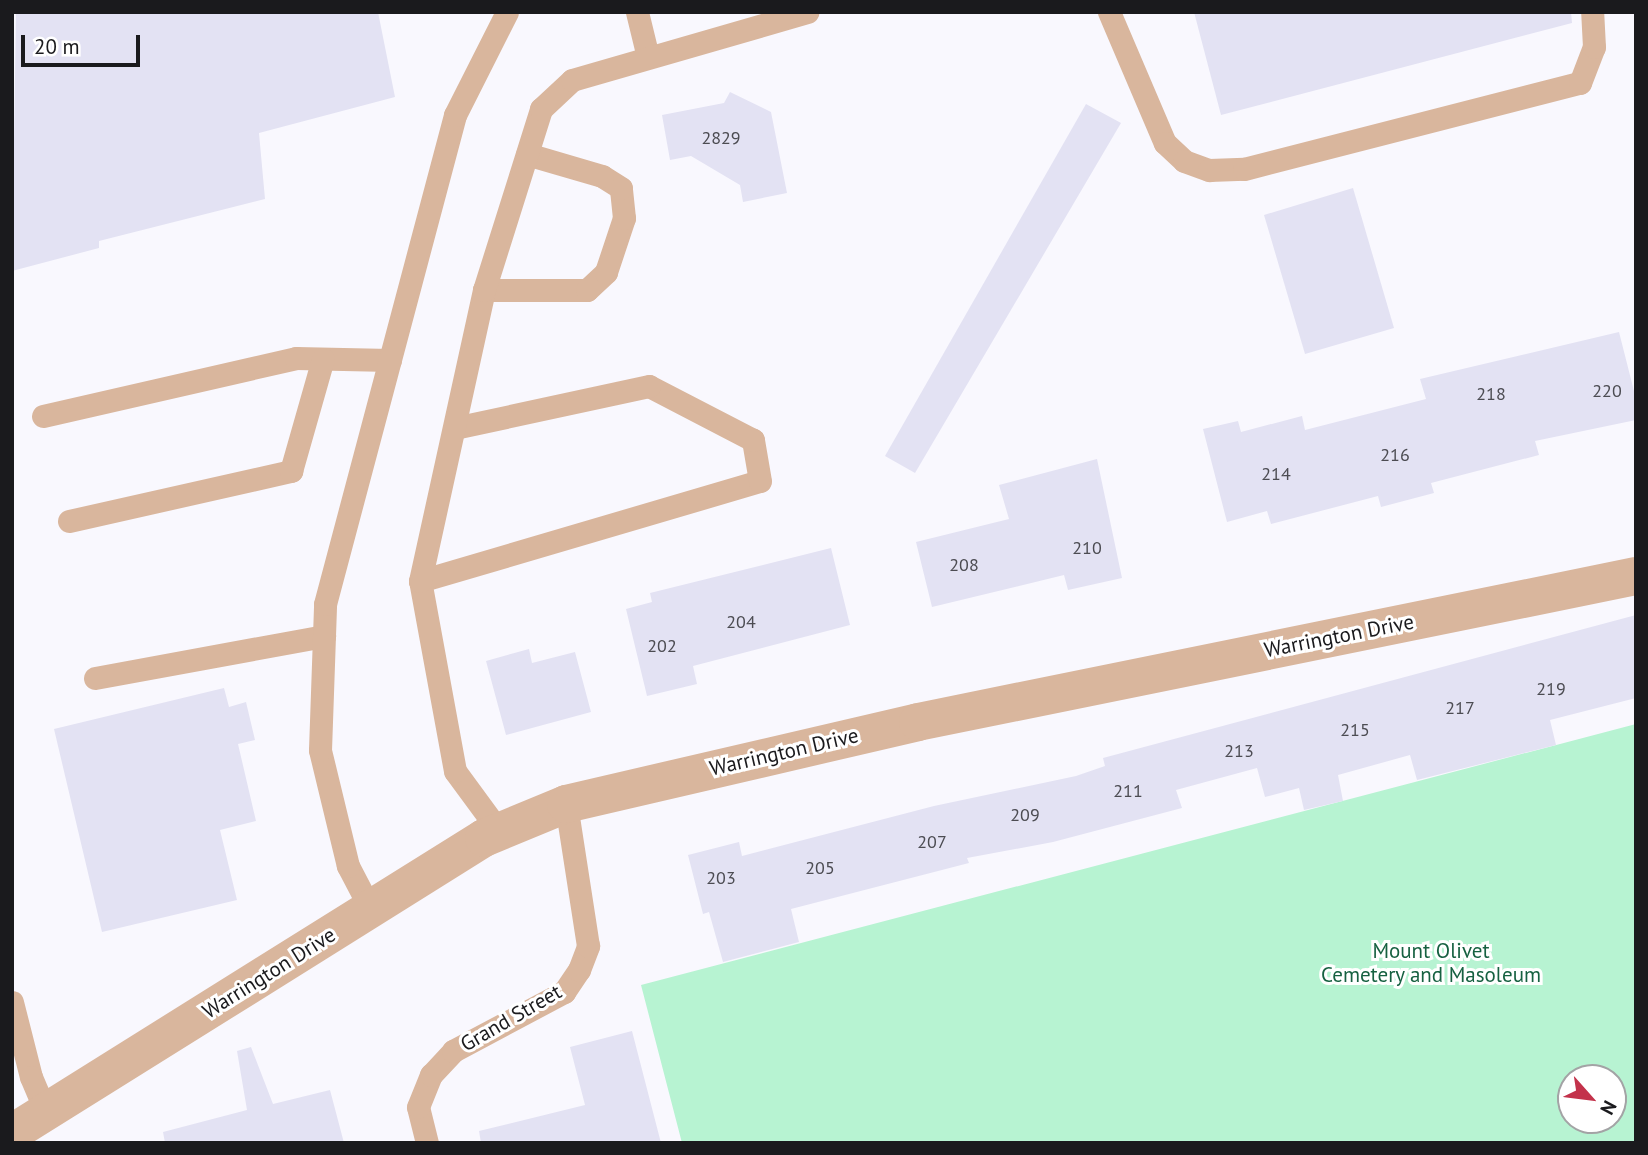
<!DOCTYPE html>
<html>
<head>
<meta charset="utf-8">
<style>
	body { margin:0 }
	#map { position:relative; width:1648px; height:1155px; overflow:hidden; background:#f9f8fe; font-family:"PT Sans",sans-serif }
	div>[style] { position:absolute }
	.green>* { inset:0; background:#b7f3d2 }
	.building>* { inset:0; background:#e3e2f3 }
	.service>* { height:23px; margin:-11.5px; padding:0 11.5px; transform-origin:11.5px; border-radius:11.5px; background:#d9b69d }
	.minor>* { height:38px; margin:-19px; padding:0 19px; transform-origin:19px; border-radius:19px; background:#d9b69d }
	span { translate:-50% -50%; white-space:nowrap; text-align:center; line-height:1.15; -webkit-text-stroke:6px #fff; paint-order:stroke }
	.number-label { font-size:18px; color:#4c4c52 }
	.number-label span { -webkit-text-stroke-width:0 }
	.street-label { font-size:21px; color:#1a1a1d }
	.park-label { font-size:21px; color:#166141 }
	.frame { position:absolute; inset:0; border:14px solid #1a1a1d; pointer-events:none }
	.north { position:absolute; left:1557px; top:1064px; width:70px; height:70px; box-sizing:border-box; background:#fff; border:2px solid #a3a3a5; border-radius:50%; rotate:118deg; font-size:19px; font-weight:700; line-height:28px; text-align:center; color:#1a1a1d }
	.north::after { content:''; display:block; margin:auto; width:24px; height:32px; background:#c3324b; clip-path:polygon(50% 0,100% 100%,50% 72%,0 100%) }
	.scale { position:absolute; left:21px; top:35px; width:119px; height:32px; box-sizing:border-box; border:4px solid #1a1a1d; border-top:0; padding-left:9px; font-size:21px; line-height:24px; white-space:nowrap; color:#1a1a1d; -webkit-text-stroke:5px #fff; paint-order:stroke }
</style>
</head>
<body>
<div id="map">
	<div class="green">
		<i style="clip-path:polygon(evenodd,1636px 724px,1636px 1143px,682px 1143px,641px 985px,1636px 724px,1571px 1078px,1613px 1078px,1613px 1120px,1571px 1120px,1571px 1078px)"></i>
	</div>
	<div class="building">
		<i style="clip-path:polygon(16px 12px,378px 12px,395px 97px,259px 133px,265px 199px,99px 241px,99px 248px,12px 271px)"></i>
		<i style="clip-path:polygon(1194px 12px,1571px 12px,1572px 23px,1221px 115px)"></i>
		<i style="clip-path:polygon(730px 92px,771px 112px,787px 193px,743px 202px,740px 185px,691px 156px,670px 160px,662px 115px,724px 103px)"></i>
		<i style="clip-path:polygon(1086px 104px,1121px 123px,915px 473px,885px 456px)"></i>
		<i style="clip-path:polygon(1353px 188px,1394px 328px,1305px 354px,1264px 215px)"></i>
		<i style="clip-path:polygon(1619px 332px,1636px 399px,1636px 420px,1535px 441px,1539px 455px,1431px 483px,1434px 493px,1381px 507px,1378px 496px,1271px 524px,1267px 511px,1227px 522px,1203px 429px,1238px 421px,1241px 432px,1302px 416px,1305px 430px,1426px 399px,1420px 379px)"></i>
		<i style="clip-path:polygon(1097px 459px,1122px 578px,1068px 590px,1064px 575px,932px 607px,916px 542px,1009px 519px,999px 485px)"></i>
		<i style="clip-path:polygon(831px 548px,850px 625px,693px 666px,697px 684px,647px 696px,626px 609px,652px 602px,650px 593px)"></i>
		<i style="clip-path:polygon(1636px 615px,1636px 698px,1550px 720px,1556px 745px,1417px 780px,1410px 755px,1338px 775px,1343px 801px,1304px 810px,1299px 788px,1265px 797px,1257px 768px,1176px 790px,1182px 808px,1053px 842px,967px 858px,969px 863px,791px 909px,799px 942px,723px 962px,709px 912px,703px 914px,688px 855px,739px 842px,742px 856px,934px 806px,1076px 776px,1105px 766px,1103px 758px)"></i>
		<i style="clip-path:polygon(529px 649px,532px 663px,575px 652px,591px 712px,506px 735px,486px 661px)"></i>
		<i style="clip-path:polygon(224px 688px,229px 707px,246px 702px,255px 740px,238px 744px,256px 821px,220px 830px,237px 900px,102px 932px,54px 729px)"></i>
		<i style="clip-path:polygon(632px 1031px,661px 1143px,481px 1143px,479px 1131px,585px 1105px,570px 1047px)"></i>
		<i style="clip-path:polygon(251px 1047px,273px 1104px,330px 1090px,344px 1143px,165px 1143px,163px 1132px,247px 1110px,237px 1051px)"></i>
	</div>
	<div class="service">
		<i style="left:637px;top:12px;width:46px;rotate:76.3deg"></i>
		<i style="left:1109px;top:12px;width:142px;rotate:66.9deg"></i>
		<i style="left:1165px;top:143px;width:26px;rotate:43deg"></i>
		<i style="left:1184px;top:161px;width:27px;rotate:20deg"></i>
		<i style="left:1209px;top:170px;width:35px;rotate:-2deg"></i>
		<i style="left:1244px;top:169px;width:347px;rotate:-14.4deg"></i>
		<i style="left:1580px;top:83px;width:39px;rotate:-69deg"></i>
		<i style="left:1594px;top:47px;width:35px;rotate:-93deg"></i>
		<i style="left:484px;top:290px;width:103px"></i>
		<i style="left:587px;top:290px;width:26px;rotate:-43deg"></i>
		<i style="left:606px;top:272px;width:57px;rotate:-71.6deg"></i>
		<i style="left:624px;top:218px;width:30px;rotate:-96deg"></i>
		<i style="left:621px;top:188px;width:22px;rotate:-148deg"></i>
		<i style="left:602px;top:176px;width:78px;rotate:-163.7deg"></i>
		<i style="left:43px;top:416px;width:260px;rotate:-12.9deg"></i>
		<i style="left:296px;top:358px;width:94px;rotate:1.2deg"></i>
		<i style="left:69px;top:521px;width:228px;rotate:-12.7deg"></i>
		<i style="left:291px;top:471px;width:116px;rotate:-74.1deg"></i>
		<i style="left:420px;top:581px;width:354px;rotate:-16.4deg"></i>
		<i style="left:760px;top:481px;width:42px;rotate:-99.7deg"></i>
		<i style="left:753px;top:440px;width:117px;rotate:-152.6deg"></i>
		<i style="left:649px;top:386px;width:199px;rotate:167.8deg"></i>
		<i style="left:95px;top:678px;width:233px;rotate:-10.4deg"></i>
		<i style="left:499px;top:831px;width:74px;rotate:-126.3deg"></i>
		<i style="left:455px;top:771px;width:193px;rotate:-100.4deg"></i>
		<i style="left:420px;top:581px;width:298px;rotate:-77.6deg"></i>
		<i style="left:484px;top:290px;width:190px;rotate:-72.5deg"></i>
		<i style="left:541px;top:109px;width:42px;rotate:-43.1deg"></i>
		<i style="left:572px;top:80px;width:245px;rotate:-16.1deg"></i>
		<i style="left:371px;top:910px;width:50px;rotate:-117.6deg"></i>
		<i style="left:348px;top:866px;width:119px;rotate:-103.6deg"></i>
		<i style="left:320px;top:750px;width:146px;rotate:-88deg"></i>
		<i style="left:325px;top:604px;width:506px;rotate:-75.11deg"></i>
		<i style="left:455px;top:115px;width:115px;rotate:-63.2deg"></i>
		<i style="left:12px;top:1002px;width:77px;rotate:75.8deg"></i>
		<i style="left:31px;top:1077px;width:38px;rotate:67deg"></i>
		<i style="left:427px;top:1143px;width:37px;rotate:-104deg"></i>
		<i style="left:418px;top:1107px;width:35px;rotate:-68deg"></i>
		<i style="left:431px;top:1075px;width:33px;rotate:-47deg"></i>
		<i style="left:453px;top:1051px;width:126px;rotate:-28deg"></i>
		<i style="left:564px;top:992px;width:27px;rotate:-56deg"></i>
		<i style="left:579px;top:970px;width:26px;rotate:-69deg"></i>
		<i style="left:588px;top:946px;width:144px;rotate:-98.8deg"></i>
	</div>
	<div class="minor">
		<i style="left:12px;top:1133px;width:557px;rotate:-32.01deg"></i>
		<i style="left:484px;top:838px;width:89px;rotate:-22.5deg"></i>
		<i style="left:566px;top:804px;width:361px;rotate:-13.1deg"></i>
		<i style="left:918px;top:722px;width:733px;rotate:-11.49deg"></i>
	</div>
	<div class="number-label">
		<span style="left:721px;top:138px">2829</span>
		<span style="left:1607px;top:391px">220</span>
		<span style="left:1491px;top:394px">218</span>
		<span style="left:1395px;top:455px">216</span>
		<span style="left:1276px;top:474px">214</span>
		<span style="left:1087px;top:548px">210</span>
		<span style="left:964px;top:565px">208</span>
		<span style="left:741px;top:622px">204</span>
		<span style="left:662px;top:646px">202</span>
		<span style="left:1551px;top:689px">219</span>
		<span style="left:1460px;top:708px">217</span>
		<span style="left:1355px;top:730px">215</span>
		<span style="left:1239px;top:751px">213</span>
		<span style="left:1128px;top:791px">211</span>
		<span style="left:1025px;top:815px">209</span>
		<span style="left:932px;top:842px">207</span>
		<span style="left:820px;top:868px">205</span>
		<span style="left:721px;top:878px">203</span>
	</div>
	<div class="street-label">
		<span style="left:1339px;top:636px;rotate:-11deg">Warrington Drive</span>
		<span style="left:784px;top:752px;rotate:-13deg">Warrington Drive</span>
		<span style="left:269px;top:973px;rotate:-32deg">Warrington Drive</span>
		<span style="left:511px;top:1018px;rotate:-30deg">Grand Street</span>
	</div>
	<div class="park-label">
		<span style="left:1431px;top:963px">Mount Olivet<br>Cemetery and Masoleum</span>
	</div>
	<div class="frame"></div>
	<div class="north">N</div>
	<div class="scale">20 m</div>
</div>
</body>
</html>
